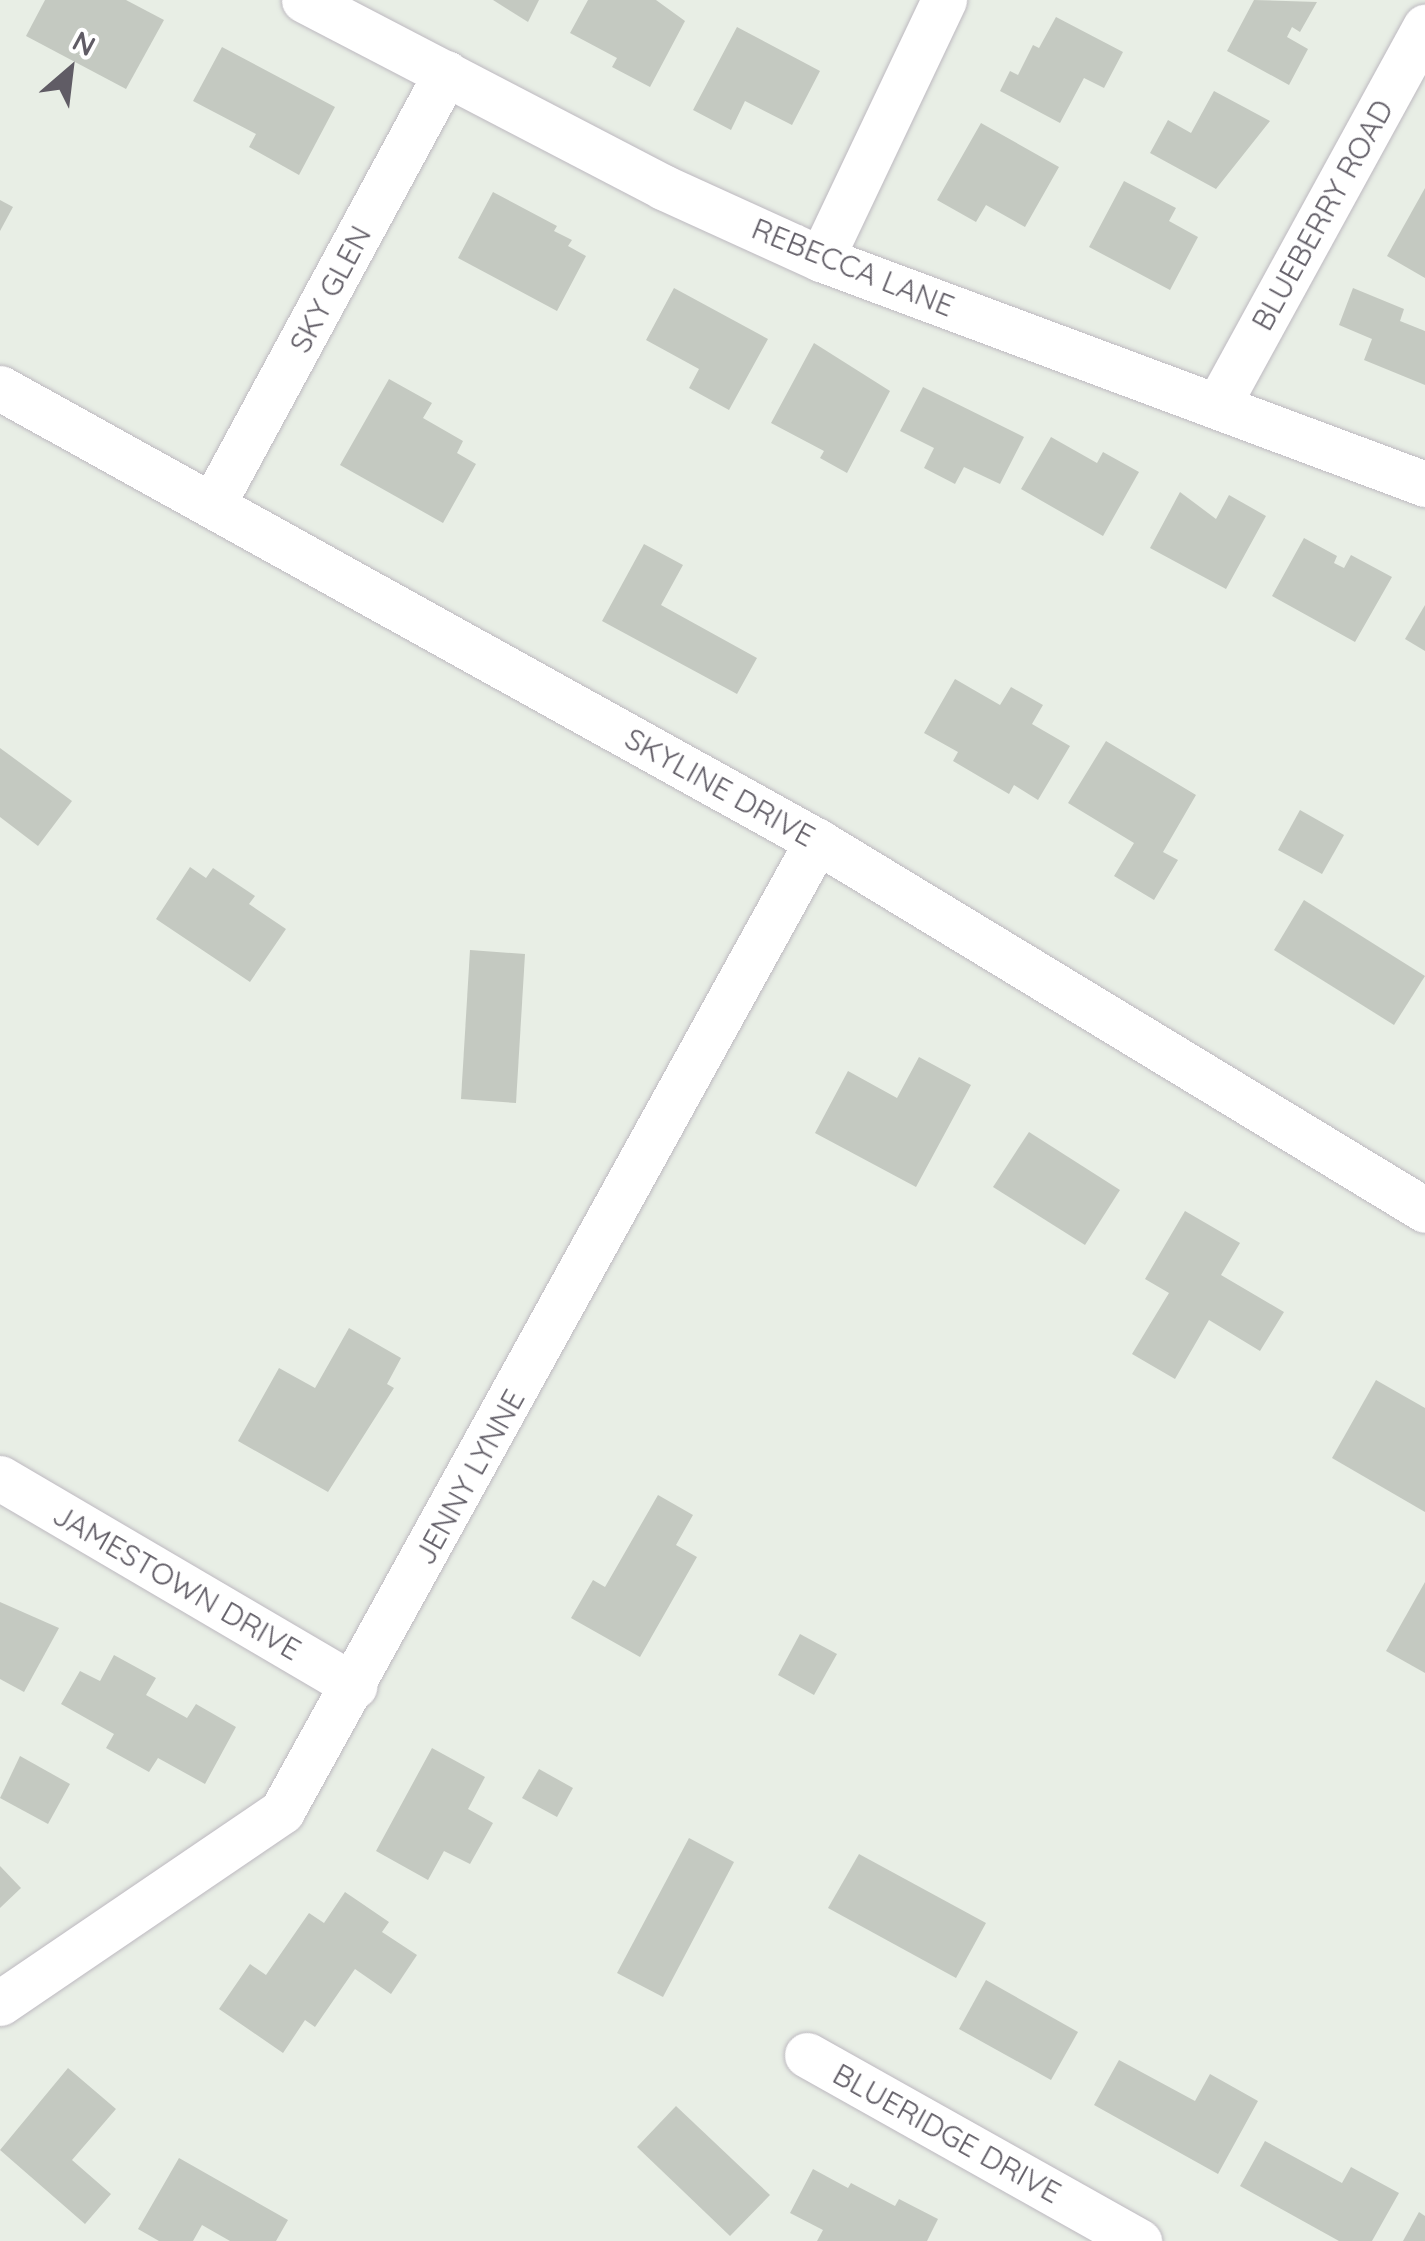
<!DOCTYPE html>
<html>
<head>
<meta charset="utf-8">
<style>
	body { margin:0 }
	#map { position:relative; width:1425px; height:2241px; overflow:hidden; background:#e8eee5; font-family:Quicksand,sans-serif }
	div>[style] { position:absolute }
	.building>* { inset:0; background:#c4c9c1 }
	.roads { filter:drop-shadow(0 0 2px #bdb9c0) drop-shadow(0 0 2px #bdb9c0) }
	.minor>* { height:45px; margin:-22.5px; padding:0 22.5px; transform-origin:22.5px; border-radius:22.5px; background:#fff }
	span { translate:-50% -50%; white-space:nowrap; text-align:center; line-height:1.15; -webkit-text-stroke:8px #fff; paint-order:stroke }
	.street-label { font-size:30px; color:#605c65 }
	.north { position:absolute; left:20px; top:20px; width:100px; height:100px; -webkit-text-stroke:8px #fff; paint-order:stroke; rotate:28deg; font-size:28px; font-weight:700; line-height:40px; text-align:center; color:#605c65 }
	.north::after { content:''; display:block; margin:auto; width:35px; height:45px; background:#605c65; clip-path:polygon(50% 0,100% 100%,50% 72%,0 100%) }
</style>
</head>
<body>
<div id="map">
	<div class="building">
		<i style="clip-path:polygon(45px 0,126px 0,164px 20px,126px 89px,26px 36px)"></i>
		<i style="clip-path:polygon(493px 0,539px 0,528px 22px)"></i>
		<i style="clip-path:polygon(588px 0,656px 0,685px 21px,650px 87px,612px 67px,617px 58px,570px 33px)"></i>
		<i style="clip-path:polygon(1254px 0,1317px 2px,1300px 32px,1292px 27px,1287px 37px,1308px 49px,1289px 85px,1227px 51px)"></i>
		<i style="clip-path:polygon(1056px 17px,1123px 52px,1104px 88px,1084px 78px,1060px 123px,1000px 91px,1010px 71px,1018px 75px,1033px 45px,1039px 48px)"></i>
		<i style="clip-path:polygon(737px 27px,820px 71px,792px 125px,745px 101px,731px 130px,693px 110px)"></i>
		<i style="clip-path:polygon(222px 47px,335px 107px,299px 175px,249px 147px,256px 134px,193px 101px)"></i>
		<i style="clip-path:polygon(1214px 91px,1270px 121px,1216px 189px,1150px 153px,1168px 120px,1191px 133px)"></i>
		<i style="clip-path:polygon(981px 123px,1059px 167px,1025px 227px,986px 205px,976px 222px,937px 200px)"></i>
		<i style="clip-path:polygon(1124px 181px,1176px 208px,1169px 221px,1198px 237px,1170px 290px,1089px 247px)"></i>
		<i style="clip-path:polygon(1425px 188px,1425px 278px,1387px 256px)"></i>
		<i style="clip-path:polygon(493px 192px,557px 226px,554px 231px,572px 240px,568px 246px,586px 256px,557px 311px,458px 258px)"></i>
		<i style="clip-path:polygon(0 200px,13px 207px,0 231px)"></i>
		<i style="clip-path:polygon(674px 288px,768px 339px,729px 410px,689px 388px,699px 369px,646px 340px)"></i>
		<i style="clip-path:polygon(1353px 288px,1404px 309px,1400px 321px,1425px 331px,1425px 385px,1364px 360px,1372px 339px,1339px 325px)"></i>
		<i style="clip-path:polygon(814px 343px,890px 391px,847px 473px,820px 458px,824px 451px,771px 423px)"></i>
		<i style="clip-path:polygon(389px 379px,432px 403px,423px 418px,463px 441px,457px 453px,476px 464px,443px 523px,340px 465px)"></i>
		<i style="clip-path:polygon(923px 387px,1024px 437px,1000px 484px,964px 467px,955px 484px,924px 468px,934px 448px,900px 431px)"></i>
		<i style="clip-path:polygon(1051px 437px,1097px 463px,1103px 452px,1139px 472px,1103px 536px,1021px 489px)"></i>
		<i style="clip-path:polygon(1180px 492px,1216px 519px,1229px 495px,1266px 516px,1226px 589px,1150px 548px)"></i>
		<i style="clip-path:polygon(1304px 538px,1337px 556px,1334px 563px,1344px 568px,1351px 555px,1392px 577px,1355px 642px,1272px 596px)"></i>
		<i style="clip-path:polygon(644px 544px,683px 565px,661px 605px,757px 658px,737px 694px,602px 621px)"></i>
		<i style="clip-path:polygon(1425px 605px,1425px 651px,1405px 639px)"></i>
		<i style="clip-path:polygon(955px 679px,1000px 705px,1011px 687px,1043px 705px,1032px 724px,1070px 746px,1038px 800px,1014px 785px,1009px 794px,953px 761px,958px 752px,924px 733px)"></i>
		<i style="clip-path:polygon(1106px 741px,1196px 795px,1163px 852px,1178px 860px,1154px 900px,1114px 876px,1134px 843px,1068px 803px)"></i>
		<i style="clip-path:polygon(0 748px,72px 801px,38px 846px,0 817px)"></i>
		<i style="clip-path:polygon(1300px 810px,1344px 835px,1322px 874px,1278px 850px)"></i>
		<i style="clip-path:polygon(190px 867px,206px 878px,213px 868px,255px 896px,249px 904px,286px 929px,250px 982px,156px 919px)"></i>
		<i style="clip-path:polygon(1304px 900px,1425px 976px,1394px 1025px,1274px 950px)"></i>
		<i style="clip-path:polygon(470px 950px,525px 954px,516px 1103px,461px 1099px)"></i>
		<i style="clip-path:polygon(919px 1057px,971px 1085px,916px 1187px,815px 1133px,848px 1071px,897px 1098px)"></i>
		<i style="clip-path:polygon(1029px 1132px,1120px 1190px,1085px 1245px,993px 1187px)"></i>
		<i style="clip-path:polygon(1185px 1211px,1240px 1243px,1221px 1275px,1284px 1312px,1260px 1351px,1209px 1320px,1175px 1379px,1132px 1354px,1169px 1293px,1145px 1279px)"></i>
		<i style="clip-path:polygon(349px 1328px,401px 1358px,387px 1384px,394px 1388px,328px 1492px,238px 1441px,279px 1368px,315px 1388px)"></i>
		<i style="clip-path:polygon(1376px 1380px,1425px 1408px,1425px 1512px,1332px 1458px)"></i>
		<i style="clip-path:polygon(658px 1495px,693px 1515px,676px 1545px,697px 1557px,640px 1657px,571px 1618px,593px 1580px,605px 1587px)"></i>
		<i style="clip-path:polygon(1425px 1582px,1425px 1673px,1386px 1651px)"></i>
		<i style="clip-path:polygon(0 1602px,59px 1628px,24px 1692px,0 1679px)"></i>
		<i style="clip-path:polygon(800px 1634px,837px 1654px,814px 1695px,778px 1675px)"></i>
		<i style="clip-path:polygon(114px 1655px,156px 1678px,146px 1695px,187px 1718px,196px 1704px,236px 1727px,205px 1784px,158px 1758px,149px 1772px,106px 1748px,114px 1734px,61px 1704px,80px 1671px,100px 1681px)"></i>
		<i style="clip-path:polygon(432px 1748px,485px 1777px,468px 1809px,493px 1823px,470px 1864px,444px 1851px,428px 1880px,376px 1851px)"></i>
		<i style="clip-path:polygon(20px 1756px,70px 1784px,48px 1824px,0 1798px)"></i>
		<i style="clip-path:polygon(539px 1769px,573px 1788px,557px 1817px,522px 1798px)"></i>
		<i style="clip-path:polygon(689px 1838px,734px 1862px,663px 1997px,617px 1973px)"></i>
		<i style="clip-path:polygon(859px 1854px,986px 1923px,956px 1978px,828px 1908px)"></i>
		<i style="clip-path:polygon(0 1866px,21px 1888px,0 1908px)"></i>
		<i style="clip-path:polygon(345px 1892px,389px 1922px,382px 1932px,417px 1955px,391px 1994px,355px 1969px,315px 2027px,305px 2020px,283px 2053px,219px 2009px,250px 1964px,266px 1975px,309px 1913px,324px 1923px)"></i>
		<i style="clip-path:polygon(986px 1980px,1078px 2032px,1051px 2080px,959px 2029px)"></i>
		<i style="clip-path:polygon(1119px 2060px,1195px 2101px,1210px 2074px,1258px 2101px,1218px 2174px,1094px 2105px)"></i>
		<i style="clip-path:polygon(68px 2068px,116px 2109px,72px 2160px,111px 2194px,85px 2224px,0 2150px)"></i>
		<i style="clip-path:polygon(676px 2106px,770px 2195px,730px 2236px,637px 2147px)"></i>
		<i style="clip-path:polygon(1265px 2141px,1342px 2183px,1351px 2167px,1399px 2193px,1372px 2241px,1339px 2241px,1240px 2186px)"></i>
		<i style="clip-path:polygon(179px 2158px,288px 2220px,276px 2241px,230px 2241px,202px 2225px,193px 2241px,159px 2241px,138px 2229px)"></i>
		<i style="clip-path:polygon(813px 2169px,848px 2188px,851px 2183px,895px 2206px,899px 2199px,938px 2219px,927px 2241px,817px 2241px,823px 2230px,790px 2213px)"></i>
		<i style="clip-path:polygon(1419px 2212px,1425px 2216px,1425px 2241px,1403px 2241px)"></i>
	</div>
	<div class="roads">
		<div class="minor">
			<i style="left:304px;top:0;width:405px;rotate:27.5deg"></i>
			<i style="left:663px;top:187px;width:174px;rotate:24.5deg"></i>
			<i style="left:821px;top:259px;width:645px;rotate:20.43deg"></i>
			<i style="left:821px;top:259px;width:287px;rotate:-64.6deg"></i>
			<i style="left:0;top:388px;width:934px;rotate:29.01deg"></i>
			<i style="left:817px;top:841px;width:711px;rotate:31.25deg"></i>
			<i style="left:1219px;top:403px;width:429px;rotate:-61.3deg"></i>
			<i style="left:213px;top:504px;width:490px;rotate:-61.6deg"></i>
			<i style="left:0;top:1478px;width:411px;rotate:30.4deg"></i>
			<i style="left:0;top:2003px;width:341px;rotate:-34.2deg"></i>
			<i style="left:282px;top:1811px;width:1108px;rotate:-61.12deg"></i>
			<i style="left:807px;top:2055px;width:381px;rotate:29.3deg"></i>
		</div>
	</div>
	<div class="street-label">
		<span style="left:1322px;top:215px;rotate:-61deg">BLUEBERRY ROAD</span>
		<span style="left:853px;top:267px;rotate:22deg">REBECCA LANE</span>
		<span style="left:330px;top:289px;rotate:-62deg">SKY GLEN</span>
		<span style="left:720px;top:787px;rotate:29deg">SKYLINE DRIVE</span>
		<span style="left:469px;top:1477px;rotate:-61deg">JENNY LYNNE</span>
		<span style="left:177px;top:1582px;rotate:30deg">JAMESTOWN DRIVE</span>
		<span style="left:947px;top:2133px;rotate:29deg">BLUERIDGE DRIVE</span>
	</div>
	<div class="north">N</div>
</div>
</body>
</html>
